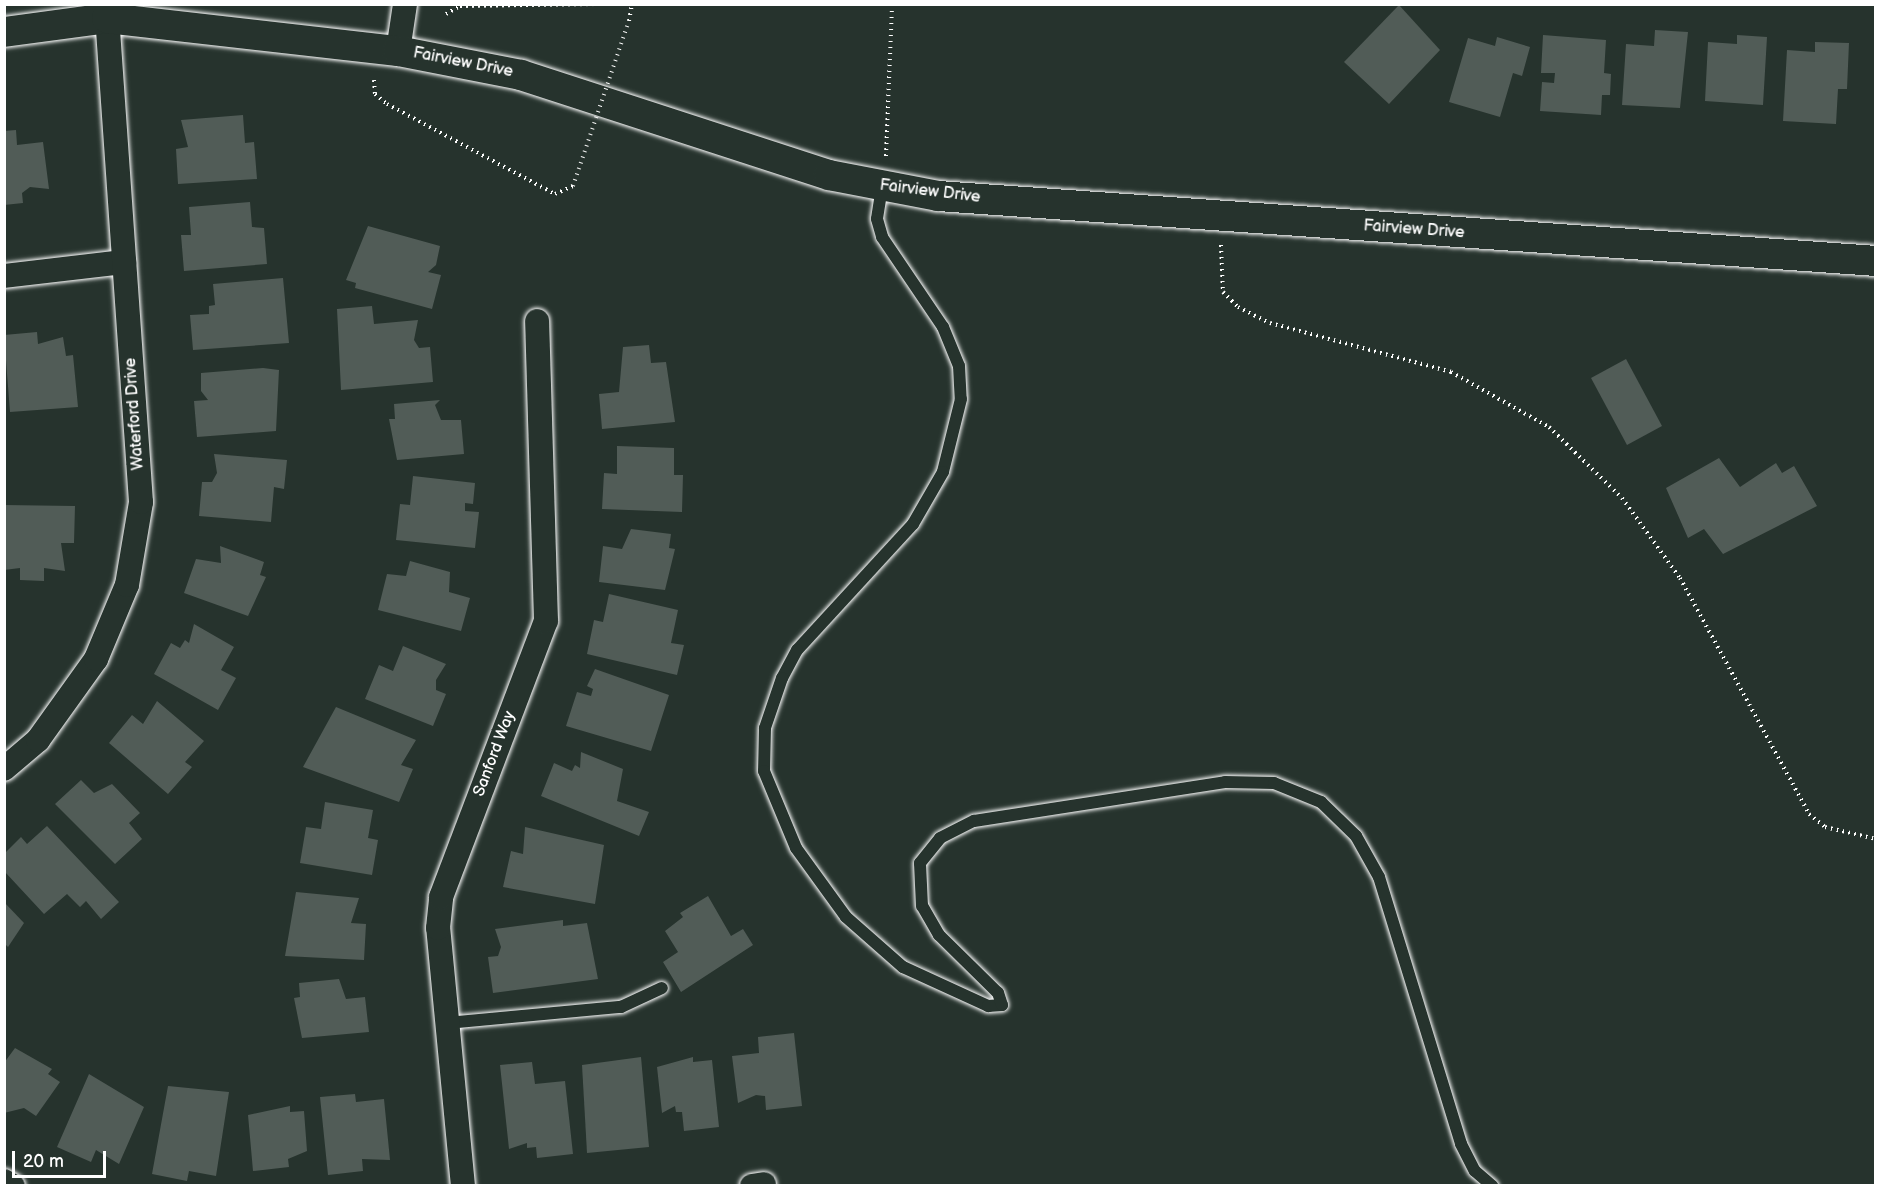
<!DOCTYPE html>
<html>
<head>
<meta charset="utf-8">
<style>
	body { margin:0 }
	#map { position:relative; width:1880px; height:1190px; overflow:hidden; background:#26332d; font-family:"Balsamiq Sans",sans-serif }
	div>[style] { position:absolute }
	.building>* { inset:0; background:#515c57 }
	.path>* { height:4px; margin-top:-2px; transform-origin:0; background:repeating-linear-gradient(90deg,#fff 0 1.5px,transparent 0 6px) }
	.roads { filter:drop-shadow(0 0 2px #fff) drop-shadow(0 0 2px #fff) }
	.service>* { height:12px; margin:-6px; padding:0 6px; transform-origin:6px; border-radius:6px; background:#26332d }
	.minor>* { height:24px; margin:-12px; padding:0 12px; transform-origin:12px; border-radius:12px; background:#26332d }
	.tertiary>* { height:30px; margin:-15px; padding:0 15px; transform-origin:15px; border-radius:15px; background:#26332d }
	.path-bridge>* { height:4px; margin-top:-2px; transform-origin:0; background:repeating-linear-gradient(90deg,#fff 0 1.5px,transparent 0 6px) }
	span { translate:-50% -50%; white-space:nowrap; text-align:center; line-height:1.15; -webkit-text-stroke:4.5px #26332d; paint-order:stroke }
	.street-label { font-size:16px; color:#fff }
	.frame { position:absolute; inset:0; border:6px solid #fff; pointer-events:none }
	.scale { position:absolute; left:12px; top:1151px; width:94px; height:27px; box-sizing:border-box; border:3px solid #fff; border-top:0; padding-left:8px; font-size:18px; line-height:21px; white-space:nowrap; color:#fff; -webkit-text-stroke:4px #26332d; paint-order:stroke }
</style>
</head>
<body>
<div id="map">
	<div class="building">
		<i style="clip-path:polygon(1399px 5px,1440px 50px,1389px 104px,1344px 62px)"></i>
		<i style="clip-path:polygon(1655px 30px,1688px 32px,1680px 108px,1622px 105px,1626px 44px,1654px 46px)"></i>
		<i style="clip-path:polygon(1543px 35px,1606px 40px,1604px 73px,1611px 74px,1610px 95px,1602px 95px,1601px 115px,1540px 111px,1542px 82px,1554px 83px,1555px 73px,1541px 73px)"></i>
		<i style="clip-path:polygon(1737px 35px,1767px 37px,1763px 105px,1705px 101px,1708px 42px,1737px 44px)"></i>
		<i style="clip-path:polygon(1497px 37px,1530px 47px,1522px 76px,1513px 73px,1500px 117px,1449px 102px,1468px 38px,1495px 46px)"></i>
		<i style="clip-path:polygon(1815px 42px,1849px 43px,1847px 89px,1838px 89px,1836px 124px,1783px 121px,1787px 50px,1815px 52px)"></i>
		<i style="clip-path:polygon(243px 115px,245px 143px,254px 142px,257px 179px,178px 184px,176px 149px,188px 147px,181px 120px)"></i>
		<i style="clip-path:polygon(16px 130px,17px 145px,43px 142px,49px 189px,30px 187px,22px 193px,23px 203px,4px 205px,4px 131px)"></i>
		<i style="clip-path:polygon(250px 202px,252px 227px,264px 228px,267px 264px,184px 271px,181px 235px,191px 235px,189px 207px)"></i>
		<i style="clip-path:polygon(368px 226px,440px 246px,436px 265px,428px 272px,441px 275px,432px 309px,355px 288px,356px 283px,346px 280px)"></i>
		<i style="clip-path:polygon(283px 278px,289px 343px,193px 350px,190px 315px,209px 314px,209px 306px,215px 305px,213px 284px)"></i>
		<i style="clip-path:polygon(372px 306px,374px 324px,418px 320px,414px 340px,419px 348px,430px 347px,433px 382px,341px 390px,337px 309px)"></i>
		<i style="clip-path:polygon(37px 332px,38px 344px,63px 337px,66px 356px,73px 355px,78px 407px,10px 412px,4px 335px)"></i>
		<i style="clip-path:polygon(649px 345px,651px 363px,666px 362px,675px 422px,602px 429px,599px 394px,619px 392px,623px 347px)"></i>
		<i style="clip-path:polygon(1626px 359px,1662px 426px,1627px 445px,1591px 378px)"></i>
		<i style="clip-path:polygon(263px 368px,279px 370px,276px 431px,197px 437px,194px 401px,208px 400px,201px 391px,201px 373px)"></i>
		<i style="clip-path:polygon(440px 400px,435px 405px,441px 420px,461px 420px,464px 454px,397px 460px,389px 419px,395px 419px,394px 404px)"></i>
		<i style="clip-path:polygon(617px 446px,674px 448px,674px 475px,683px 475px,682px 512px,602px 509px,604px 473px,617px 474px)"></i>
		<i style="clip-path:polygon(214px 454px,287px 460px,284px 489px,274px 487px,271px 522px,199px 516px,202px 482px,212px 482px,217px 473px)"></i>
		<i style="clip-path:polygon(1719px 458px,1740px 487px,1776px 463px,1782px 473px,1794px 466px,1817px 506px,1723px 554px,1704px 529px,1688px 538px,1666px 488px)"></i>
		<i style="clip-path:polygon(413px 476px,475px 483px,473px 504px,465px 503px,465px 511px,479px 512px,475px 548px,396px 540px,400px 504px,410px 505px)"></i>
		<i style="clip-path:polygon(4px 505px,75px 506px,74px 543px,61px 543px,65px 571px,44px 568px,44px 581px,20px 580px,20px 568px,4px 570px)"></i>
		<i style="clip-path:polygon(631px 529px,671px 534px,669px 548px,675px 549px,665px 590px,599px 582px,603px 546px,622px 549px)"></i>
		<i style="clip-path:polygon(220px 546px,264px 562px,260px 575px,266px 577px,248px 616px,184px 593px,196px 559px,221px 563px)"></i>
		<i style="clip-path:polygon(410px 561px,450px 572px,449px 592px,470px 598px,461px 631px,378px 610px,387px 574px,406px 576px)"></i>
		<i style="clip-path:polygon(609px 594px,678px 610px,671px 643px,684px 645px,677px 675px,587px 654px,594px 620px,603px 622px)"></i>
		<i style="clip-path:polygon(194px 624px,234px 647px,221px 670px,236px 678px,218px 710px,154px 674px,171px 643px,180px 648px,185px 640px,189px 643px)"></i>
		<i style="clip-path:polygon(403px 646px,446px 664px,436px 680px,436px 690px,446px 694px,433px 726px,365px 699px,379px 665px,393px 671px)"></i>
		<i style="clip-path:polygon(595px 669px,669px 695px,651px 751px,566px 726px,577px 692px,591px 696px,593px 689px,587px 686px)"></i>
		<i style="clip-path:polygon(157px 701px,204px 741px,185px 762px,192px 767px,168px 794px,109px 743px,132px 715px,143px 724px)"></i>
		<i style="clip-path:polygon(336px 707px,416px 740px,401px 765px,413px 769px,399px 802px,303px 767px)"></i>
		<i style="clip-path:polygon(581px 752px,623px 769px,617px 801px,649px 812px,639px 836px,541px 796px,554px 763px,572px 771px,575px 765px,580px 768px)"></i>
		<i style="clip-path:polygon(81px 780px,94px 793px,112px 784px,140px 813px,129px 823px,142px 839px,115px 864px,55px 804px)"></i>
		<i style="clip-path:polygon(325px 802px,373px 810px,368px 838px,378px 840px,372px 875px,300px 863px,306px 827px,321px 829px)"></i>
		<i style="clip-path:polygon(47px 826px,119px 902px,101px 919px,86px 901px,80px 907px,67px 894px,44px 914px,5px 872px,5px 853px,21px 837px,27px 844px)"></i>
		<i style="clip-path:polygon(525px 827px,604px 845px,595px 904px,503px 887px,511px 851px,523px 854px)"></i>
		<i style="clip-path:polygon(296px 892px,359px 898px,351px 923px,366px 924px,364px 960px,285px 956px)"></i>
		<i style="clip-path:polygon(708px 896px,731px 936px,743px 929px,753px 945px,681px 992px,663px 962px,678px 952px,665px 931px,683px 917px,680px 913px)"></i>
		<i style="clip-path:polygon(4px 902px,24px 923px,8px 947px,4px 943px)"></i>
		<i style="clip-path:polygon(563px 920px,563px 926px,587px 923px,598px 979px,493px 993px,488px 957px,498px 956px,501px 947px,495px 929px)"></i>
		<i style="clip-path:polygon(339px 979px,346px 999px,365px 997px,369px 1032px,302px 1038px,294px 998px,300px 997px,299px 983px)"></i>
		<i style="clip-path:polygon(794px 1033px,802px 1106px,766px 1110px,765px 1096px,756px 1095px,738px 1103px,732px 1056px,759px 1053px,758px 1037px)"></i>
		<i style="clip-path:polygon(15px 1048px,52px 1069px,48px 1074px,60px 1082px,36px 1116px,24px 1108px,4px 1113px,4px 1063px)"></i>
		<i style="clip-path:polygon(641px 1057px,649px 1147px,587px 1153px,582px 1065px)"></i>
		<i style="clip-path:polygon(693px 1057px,693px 1062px,712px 1060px,719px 1127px,684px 1131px,682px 1112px,676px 1112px,675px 1106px,662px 1113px,657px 1067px)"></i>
		<i style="clip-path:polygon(532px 1062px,535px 1084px,565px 1081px,573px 1154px,537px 1158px,536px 1147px,527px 1148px,527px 1143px,509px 1149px,500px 1065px)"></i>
		<i style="clip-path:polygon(89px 1074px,144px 1107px,119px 1164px,96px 1150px,91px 1162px,57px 1147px)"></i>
		<i style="clip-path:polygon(168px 1086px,229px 1092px,216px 1176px,189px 1171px,187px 1181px,152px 1174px)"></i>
		<i style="clip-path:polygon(355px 1094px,356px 1102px,384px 1099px,390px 1160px,362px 1159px,363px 1171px,328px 1175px,320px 1097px)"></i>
		<i style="clip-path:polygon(290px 1106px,290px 1112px,304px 1111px,307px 1151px,288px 1159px,289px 1167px,253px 1171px,248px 1115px)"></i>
	</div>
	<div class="path">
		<i style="left:446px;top:14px;width:16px;rotate:-30deg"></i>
		<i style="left:460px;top:6px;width:136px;rotate:-0.8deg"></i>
		<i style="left:629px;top:21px;width:17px;rotate:-80deg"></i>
		<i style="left:374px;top:80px;width:14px;rotate:86deg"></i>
		<i style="left:375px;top:94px;width:16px;rotate:40deg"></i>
		<i style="left:387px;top:104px;width:191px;rotate:28.2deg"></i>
		<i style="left:555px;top:194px;width:20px;rotate:-24deg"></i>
		<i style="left:886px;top:156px;width:152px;rotate:-87.7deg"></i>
		<i style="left:1221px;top:245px;width:47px;rotate:87.6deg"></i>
		<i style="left:1223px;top:292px;width:21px;rotate:45deg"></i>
		<i style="left:1238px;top:307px;width:36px;rotate:27deg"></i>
		<i style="left:1270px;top:323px;width:188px;rotate:15.1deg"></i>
		<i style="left:1451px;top:372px;width:112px;rotate:29.3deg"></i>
		<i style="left:1549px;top:427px;width:102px;rotate:44.2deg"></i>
		<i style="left:1622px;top:498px;width:99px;rotate:54.1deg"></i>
		<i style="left:1680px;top:578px;width:269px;rotate:61.3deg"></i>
		<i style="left:1809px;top:814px;width:21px;rotate:39deg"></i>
		<i style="left:1825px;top:827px;width:52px;rotate:13.2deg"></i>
	</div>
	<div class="roads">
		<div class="service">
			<i style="left:882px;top:187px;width:32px;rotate:99deg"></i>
			<i style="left:877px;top:219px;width:19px;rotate:74deg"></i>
			<i style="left:882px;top:237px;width:109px;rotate:55.9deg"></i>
			<i style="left:943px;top:327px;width:42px;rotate:67.7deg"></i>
			<i style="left:959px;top:366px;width:33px;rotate:87deg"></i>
			<i style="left:961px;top:399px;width:75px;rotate:103.9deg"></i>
			<i style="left:943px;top:472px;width:60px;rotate:120deg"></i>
			<i style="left:913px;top:524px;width:171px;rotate:132.6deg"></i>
			<i style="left:797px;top:650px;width:32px;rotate:118deg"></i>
			<i style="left:782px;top:678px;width:53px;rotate:108.8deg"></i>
			<i style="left:765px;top:728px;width:43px;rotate:91.3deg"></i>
			<i style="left:764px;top:771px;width:83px;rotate:67.4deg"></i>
			<i style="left:796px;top:848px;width:85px;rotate:54.1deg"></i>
			<i style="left:846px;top:917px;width:76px;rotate:41.3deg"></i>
			<i style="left:903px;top:967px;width:94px;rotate:24.6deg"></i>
			<i style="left:988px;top:1006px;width:14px;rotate:-4deg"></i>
			<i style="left:1002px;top:1005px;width:13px;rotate:-108deg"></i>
			<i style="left:998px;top:993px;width:83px;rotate:-135.5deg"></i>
			<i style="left:939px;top:935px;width:34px;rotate:-120deg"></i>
			<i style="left:922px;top:906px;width:43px;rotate:-92.7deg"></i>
			<i style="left:920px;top:863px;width:32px;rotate:-51deg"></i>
			<i style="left:940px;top:838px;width:38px;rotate:-27deg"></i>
			<i style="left:974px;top:821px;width:254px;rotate:-8.8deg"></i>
			<i style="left:1225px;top:782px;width:49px;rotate:1.2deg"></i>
			<i style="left:1274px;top:783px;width:51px;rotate:22deg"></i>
			<i style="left:1321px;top:802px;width:49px;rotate:44.2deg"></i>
			<i style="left:1356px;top:836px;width:47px;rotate:60.7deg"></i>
			<i style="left:1379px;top:877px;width:279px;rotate:72.9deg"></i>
			<i style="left:1461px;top:1144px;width:30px;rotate:63deg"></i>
			<i style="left:1475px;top:1171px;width:23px;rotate:41deg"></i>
			<i style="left:447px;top:1023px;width:175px;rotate:-5.3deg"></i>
			<i style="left:621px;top:1007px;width:45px;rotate:-24.9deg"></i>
		</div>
		<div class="minor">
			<i style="left:398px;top:51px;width:48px;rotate:-81.5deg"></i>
			<i style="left:4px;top:276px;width:121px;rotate:-6.7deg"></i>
			<i style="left:4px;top:769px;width:45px;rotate:-40.5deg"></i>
			<i style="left:38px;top:740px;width:100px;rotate:-54.4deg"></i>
			<i style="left:96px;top:659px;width:80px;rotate:-67.3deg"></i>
			<i style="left:127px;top:585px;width:84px;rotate:-80.4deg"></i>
			<i style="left:141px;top:502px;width:485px;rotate:-94deg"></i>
			<i style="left:4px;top:1181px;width:10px;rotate:29deg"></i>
			<i style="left:463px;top:1186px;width:259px;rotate:-95.5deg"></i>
			<i style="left:438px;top:928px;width:31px;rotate:-84deg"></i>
			<i style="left:441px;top:897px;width:295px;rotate:-69.2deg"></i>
			<i style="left:546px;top:621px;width:300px;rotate:-91.7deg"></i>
			<i style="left:752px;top:1186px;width:12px;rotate:-9deg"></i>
		</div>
		<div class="tertiary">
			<i style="left:4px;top:32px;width:104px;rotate:-7.7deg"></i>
			<i style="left:107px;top:18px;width:293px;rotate:6.5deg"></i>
			<i style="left:398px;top:51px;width:125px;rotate:11deg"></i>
			<i style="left:521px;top:75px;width:324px;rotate:18deg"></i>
			<i style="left:829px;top:175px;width:111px;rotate:10.9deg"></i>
			<i style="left:938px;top:196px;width:940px;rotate:3.96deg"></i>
		</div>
	</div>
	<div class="path-bridge">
		<i style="left:573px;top:186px;width:174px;rotate:-71.3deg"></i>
	</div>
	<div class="street-label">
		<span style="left:463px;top:63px;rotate:11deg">Fairview Drive</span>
		<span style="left:930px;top:192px;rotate:7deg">Fairview Drive</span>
		<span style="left:1414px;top:230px;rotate:4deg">Fairview Drive</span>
		<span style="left:135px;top:414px;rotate:-94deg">Waterford Drive</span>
		<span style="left:495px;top:754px;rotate:-69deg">Sanford Way</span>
	</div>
	<div class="frame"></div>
	<div class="scale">20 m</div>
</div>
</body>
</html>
